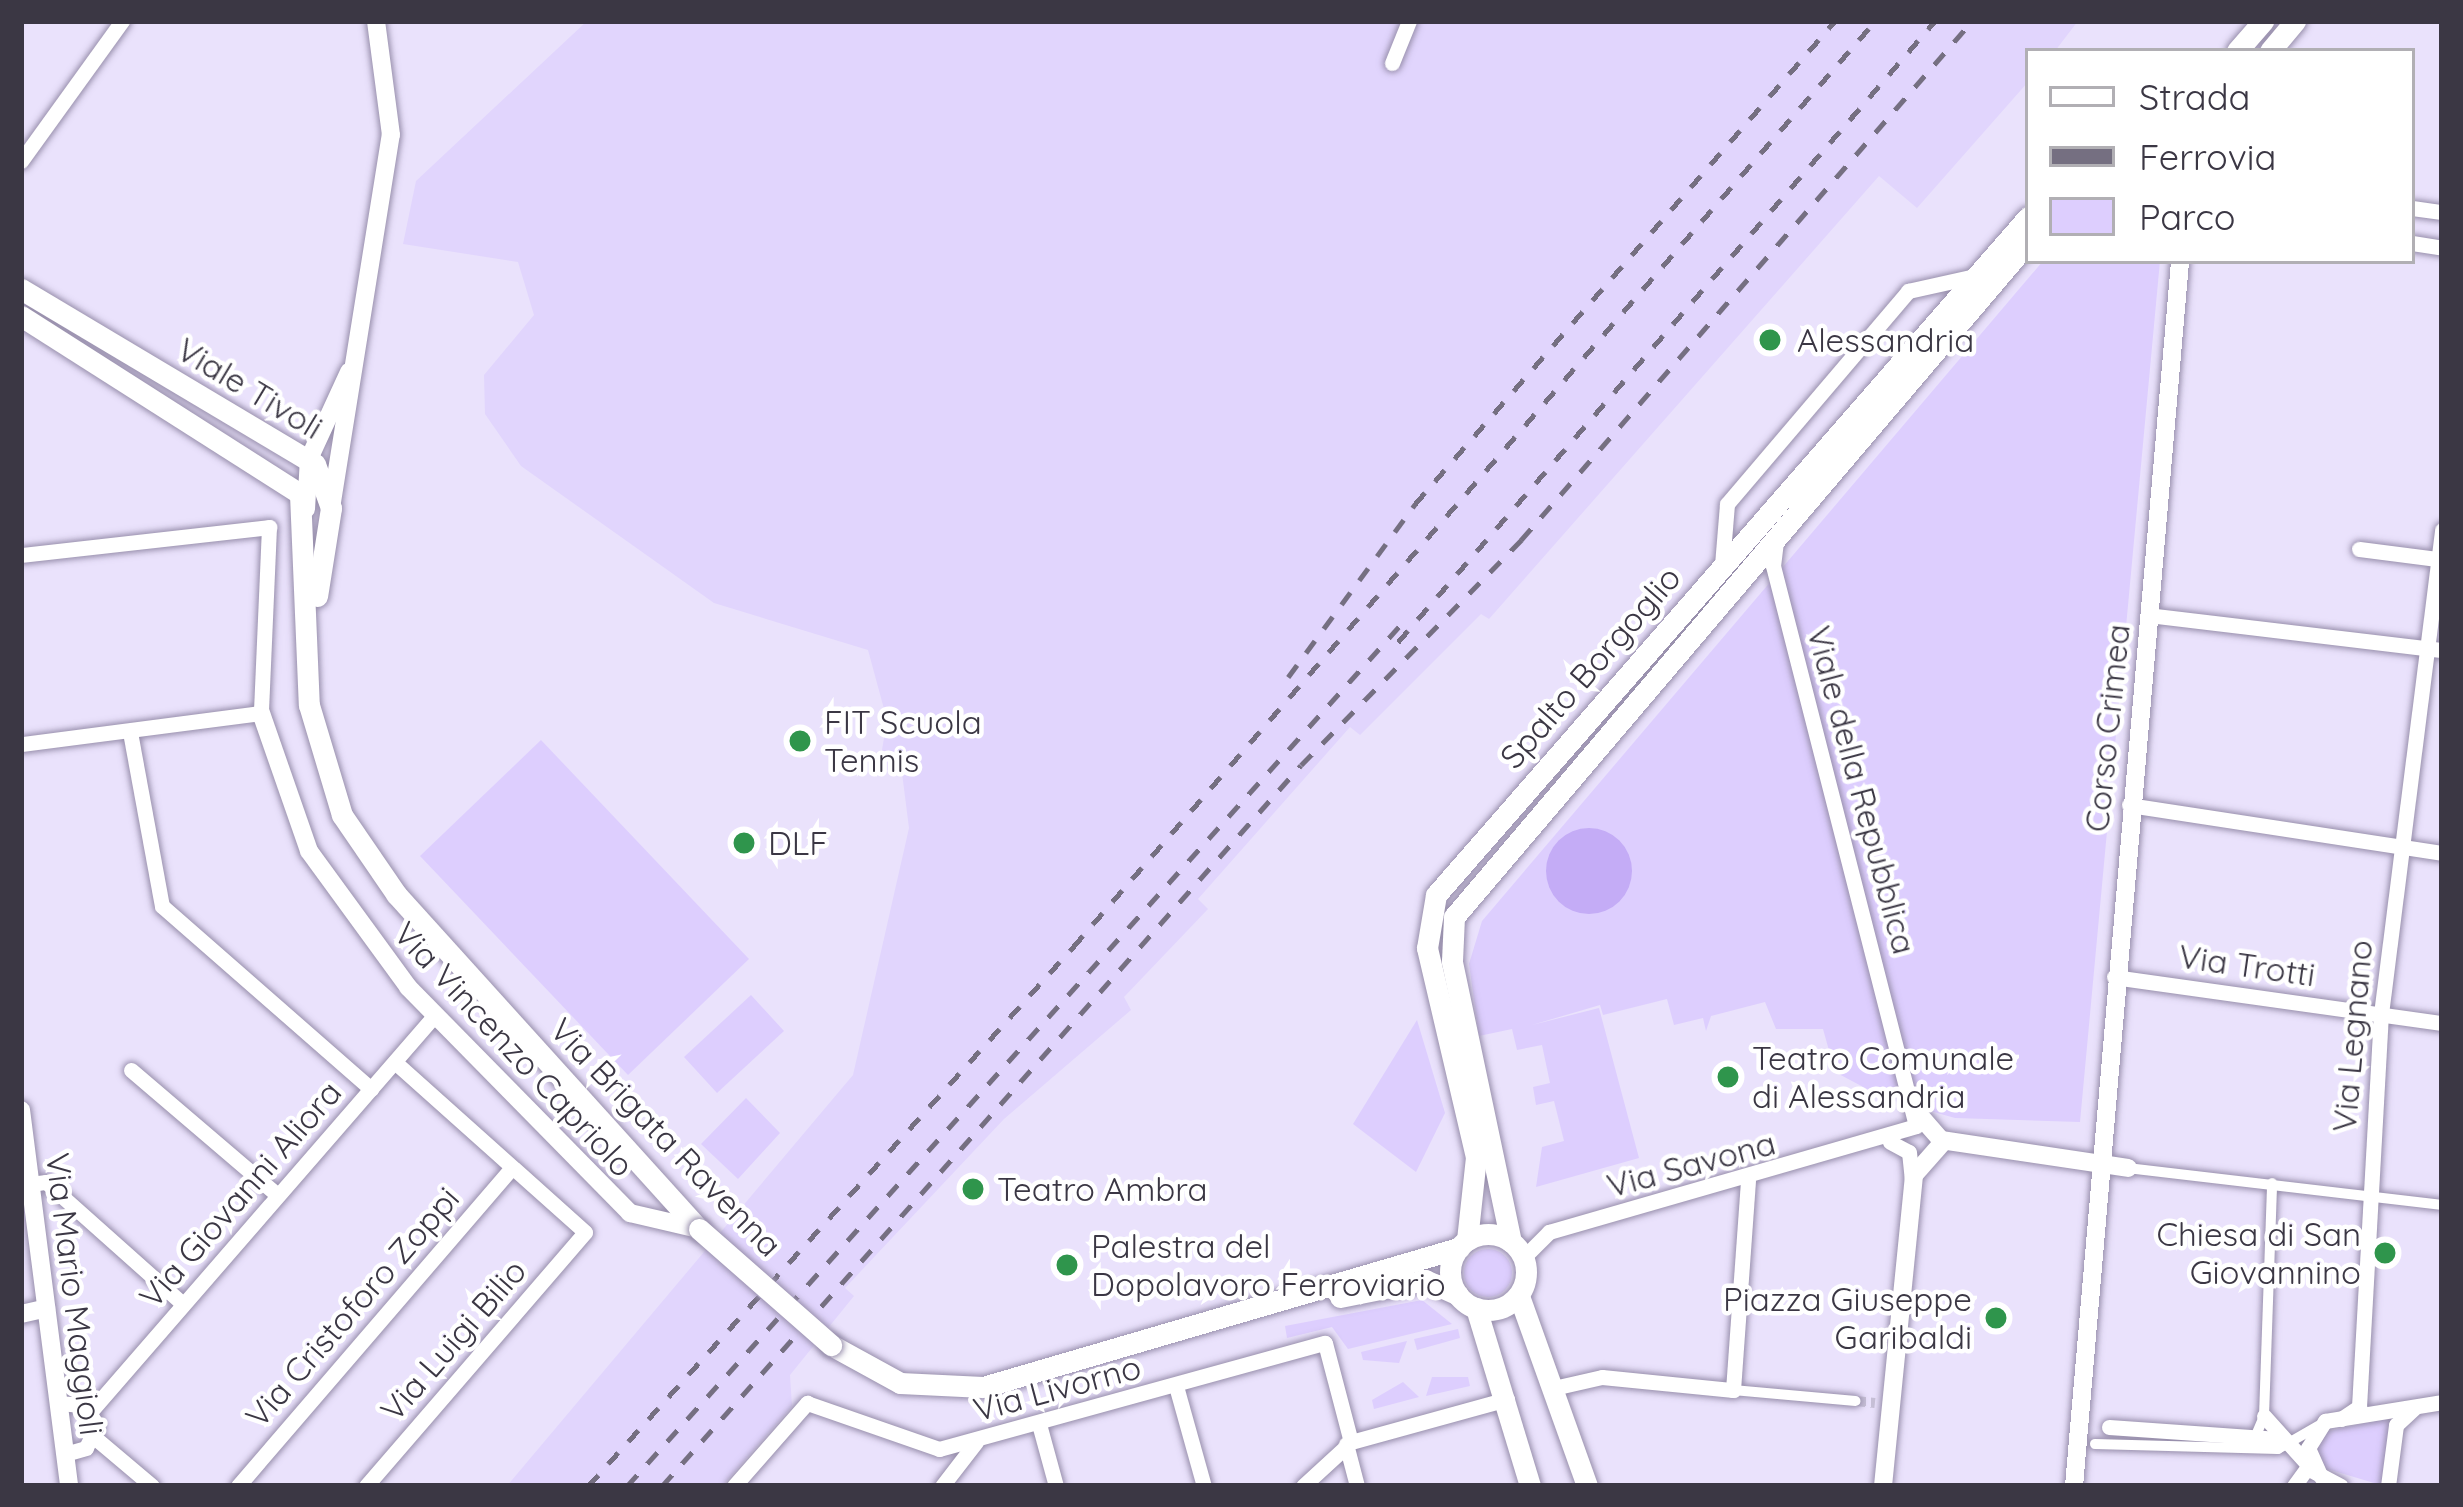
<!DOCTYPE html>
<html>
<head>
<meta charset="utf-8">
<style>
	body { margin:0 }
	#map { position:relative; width:2463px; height:1507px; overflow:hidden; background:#eae2fc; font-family:Quicksand,sans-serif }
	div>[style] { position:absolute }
	.built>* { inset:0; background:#e1d5fd }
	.green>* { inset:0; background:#ddcefe }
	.round { border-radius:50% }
	.water>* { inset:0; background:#c4acf6 }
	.pedestrian-tunnel>* { height:10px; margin-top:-5px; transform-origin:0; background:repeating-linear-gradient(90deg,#c7c0d7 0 10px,transparent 0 15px) }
	.roads { filter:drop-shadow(0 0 3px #988fac) drop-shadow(0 0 3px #988fac) }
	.pedestrian>* { height:10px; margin:-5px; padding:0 5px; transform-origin:5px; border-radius:5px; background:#fff }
	.minor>* { height:15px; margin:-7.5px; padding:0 7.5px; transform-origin:7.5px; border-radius:7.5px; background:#fff }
	.tertiary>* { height:18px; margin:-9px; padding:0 9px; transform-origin:9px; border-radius:9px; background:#fff }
	.secondary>* { height:21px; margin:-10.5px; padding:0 10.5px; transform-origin:10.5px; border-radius:10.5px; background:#fff }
	.secondary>.ring { margin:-10.5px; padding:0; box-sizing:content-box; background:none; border:21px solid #fff; border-radius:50% }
	.rail>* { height:4.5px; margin-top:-2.25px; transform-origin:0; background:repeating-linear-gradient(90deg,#756f81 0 15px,transparent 0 30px) }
	.bridges { filter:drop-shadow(0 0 3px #988fac) drop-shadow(0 0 3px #988fac) }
	.secondary-bridge>* { height:21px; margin:-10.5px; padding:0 10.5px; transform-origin:10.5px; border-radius:10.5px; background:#fff }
	.dots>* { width:33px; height:33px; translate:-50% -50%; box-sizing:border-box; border:6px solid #fff; border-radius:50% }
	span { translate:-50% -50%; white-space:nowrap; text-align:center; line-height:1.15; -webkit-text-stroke:9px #fff; paint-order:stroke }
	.poi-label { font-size:33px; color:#3b3744 }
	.left { translate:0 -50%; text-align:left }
	.right { translate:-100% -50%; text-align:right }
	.street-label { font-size:33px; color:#3b3744 }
	.frame { position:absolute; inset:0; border:24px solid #3b3744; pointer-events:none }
	.legend { position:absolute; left:2025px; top:48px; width:390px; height:216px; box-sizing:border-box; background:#fff; border:3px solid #b1afb4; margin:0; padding:15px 21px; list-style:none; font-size:36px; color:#3b3744 }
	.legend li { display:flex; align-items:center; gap:24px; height:60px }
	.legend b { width:60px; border:3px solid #b1afb4 }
</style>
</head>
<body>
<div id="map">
	<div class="built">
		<i style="clip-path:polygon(587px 21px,2078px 21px,2055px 51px,2028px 51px,2028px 82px,1917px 208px,1879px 176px,1489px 619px,1481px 614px,1360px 735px,1350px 727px,1198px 899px,1208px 909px,1124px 997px,1131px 1010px,1004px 1119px,845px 1288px,854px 1296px,790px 1375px,792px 1406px,722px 1486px,507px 1486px,853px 1075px,909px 828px,902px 773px,879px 768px,887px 720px,868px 650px,714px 603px,521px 466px,485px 414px,484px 375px,534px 315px,518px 262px,403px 244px,416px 181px)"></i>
	</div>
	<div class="green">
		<i style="clip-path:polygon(2043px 261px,2160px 261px,2080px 1122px,1955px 1118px,1884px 1098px,1835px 1072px,1823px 1029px,1776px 1029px,1765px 1002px,1711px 1016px,1706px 1031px,1703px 1018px,1674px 1025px,1667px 999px,1603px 1015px,1600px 1005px,1532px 1025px,1599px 1008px,1639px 1158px,1536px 1187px,1542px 1147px,1564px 1141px,1554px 1101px,1536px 1105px,1533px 1087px,1550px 1083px,1542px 1045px,1517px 1050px,1512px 1029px,1479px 1036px,1469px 964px,1482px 921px)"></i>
		<i style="clip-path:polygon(541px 740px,749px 959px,628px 1075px,420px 856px)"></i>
		<i style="clip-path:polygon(751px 995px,784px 1031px,717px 1093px,684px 1057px)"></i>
		<i style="clip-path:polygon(1417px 1020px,1445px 1113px,1416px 1172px,1353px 1124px)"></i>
		<i style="clip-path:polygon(746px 1098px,780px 1133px,738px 1179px,701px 1144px)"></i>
		<i class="round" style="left:1464px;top:1249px;width:48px;height:48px"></i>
		<i style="clip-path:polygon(1422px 1300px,1452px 1324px,1348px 1349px,1332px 1327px,1287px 1338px,1285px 1326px)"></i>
		<i style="clip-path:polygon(1458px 1329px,1460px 1338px,1417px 1350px,1414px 1339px)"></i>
		<i style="clip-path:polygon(1407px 1341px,1399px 1363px,1363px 1360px,1361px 1352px)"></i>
		<i style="clip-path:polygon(1432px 1377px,1468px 1377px,1470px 1386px,1426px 1396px)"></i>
		<i style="clip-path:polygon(1403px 1382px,1419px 1397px,1374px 1409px,1372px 1400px)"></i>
		<i style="clip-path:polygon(2393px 1417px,2384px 1486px,2324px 1468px,2316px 1449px,2325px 1432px)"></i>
	</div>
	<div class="water">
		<i class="round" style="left:1546px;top:828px;width:86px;height:86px"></i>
	</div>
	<div class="pedestrian-tunnel">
		<i style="left:1856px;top:1401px;width:19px;rotate:6deg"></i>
	</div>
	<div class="roads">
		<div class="pedestrian">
			<i style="left:2128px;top:1168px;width:316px;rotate:6.7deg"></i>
			<i style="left:1733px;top:1390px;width:123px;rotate:5.1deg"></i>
			<i style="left:2095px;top:1444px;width:183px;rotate:1.6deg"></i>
			<i style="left:2278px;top:1449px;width:46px;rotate:-29.9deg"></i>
			<i style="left:2251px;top:1447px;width:34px;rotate:-67deg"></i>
			<i style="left:2264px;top:1416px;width:233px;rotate:-88deg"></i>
		</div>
		<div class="minor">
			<i style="left:1392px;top:63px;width:45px;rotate:-68deg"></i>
			<i style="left:21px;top:161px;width:173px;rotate:-54.2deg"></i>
			<i style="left:2412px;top:208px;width:30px;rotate:8deg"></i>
			<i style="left:2412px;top:243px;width:30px;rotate:9deg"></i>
			<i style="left:2359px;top:549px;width:79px;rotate:7.3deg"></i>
			<i style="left:21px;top:555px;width:250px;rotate:-6.4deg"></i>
			<i style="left:269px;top:527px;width:186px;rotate:92.5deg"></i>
			<i style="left:261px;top:713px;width:242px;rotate:172.6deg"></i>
			<i style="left:1722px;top:565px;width:61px;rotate:-85.3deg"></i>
			<i style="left:1727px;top:504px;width:280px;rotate:-49.6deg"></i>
			<i style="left:1908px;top:291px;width:69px;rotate:-12.6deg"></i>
			<i style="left:2148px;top:615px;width:296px;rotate:6.8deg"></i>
			<i style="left:130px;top:732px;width:177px;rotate:79.6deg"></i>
			<i style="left:162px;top:906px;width:278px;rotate:41.2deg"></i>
			<i style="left:2129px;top:805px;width:317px;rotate:8.7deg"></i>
			<i style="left:2114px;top:977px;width:331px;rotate:8deg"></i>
			<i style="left:131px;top:1070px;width:191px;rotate:40.5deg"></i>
			<i style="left:1890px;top:1142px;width:21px;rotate:28deg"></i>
			<i style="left:1909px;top:1152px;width:31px;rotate:84deg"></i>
			<i style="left:31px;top:1184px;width:15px;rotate:-8deg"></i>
			<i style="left:46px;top:1182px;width:183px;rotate:41.7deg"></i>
			<i style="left:1523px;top:1258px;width:37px;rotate:-45deg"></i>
			<i style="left:1549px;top:1232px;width:382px;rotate:-16.1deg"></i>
			<i style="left:1916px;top:1126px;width:578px;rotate:-104.32deg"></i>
			<i style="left:1773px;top:566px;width:26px;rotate:-83deg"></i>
			<i style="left:1176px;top:1386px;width:104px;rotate:74.4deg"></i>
			<i style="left:1558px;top:1387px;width:45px;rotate:-12.8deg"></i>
			<i style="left:1602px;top:1377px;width:132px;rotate:5.7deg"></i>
			<i style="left:1733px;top:1390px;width:210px;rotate:-85.9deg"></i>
			<i style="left:59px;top:1403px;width:25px;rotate:5deg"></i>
			<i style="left:84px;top:1405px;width:24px;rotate:57deg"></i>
			<i style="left:97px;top:1425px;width:25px;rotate:116deg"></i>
			<i style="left:86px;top:1448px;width:22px;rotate:164deg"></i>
			<i style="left:91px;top:1411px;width:523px;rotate:-49.03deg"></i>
			<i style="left:2264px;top:1416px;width:69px;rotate:48deg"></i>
			<i style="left:2341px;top:1419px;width:22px;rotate:-34deg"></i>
			<i style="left:2359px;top:1407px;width:394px;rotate:-86.8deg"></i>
			<i style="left:2381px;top:1014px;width:488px;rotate:-82.8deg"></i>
			<i style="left:1039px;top:1424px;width:64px;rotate:74.7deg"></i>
			<i style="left:2109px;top:1427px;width:170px;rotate:4deg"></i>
			<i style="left:94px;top:1437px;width:76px;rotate:40.2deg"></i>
			<i style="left:1346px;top:1444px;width:43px;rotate:75.3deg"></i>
			<i style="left:2321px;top:1477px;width:32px;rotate:-114deg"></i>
			<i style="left:2308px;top:1448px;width:32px;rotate:-58deg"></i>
			<i style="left:2325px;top:1421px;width:119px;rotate:-9.2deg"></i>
			<i style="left:238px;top:1486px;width:420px;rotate:-49.3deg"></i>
			<i style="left:366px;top:1486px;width:335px;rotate:-49.2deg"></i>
			<i style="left:585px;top:1232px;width:255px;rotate:-138.2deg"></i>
			<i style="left:734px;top:1486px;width:111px;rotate:-48.7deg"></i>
			<i style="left:807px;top:1403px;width:140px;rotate:19.2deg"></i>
			<i style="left:939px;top:1449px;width:400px;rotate:-15.4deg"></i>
			<i style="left:1325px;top:1343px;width:102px;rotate:75.3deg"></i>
			<i style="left:942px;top:1486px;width:56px;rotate:-52.3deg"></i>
			<i style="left:1303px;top:1486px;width:65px;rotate:-42.5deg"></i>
			<i style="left:1351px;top:1442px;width:162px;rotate:-15.4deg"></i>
			<i style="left:2294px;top:1486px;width:22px;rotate:-54deg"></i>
			<i style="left:2307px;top:1468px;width:38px;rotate:28deg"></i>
			<i style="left:2388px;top:1486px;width:62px;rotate:-82.5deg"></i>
			<i style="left:2396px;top:1425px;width:25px;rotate:-43deg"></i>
		</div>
		<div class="tertiary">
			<i style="left:331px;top:508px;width:378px;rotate:-80.9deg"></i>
			<i style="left:391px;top:135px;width:115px;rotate:-97.5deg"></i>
			<i style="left:306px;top:509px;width:50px;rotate:-86.6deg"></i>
			<i style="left:309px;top:459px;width:96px;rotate:-65.3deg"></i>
			<i style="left:261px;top:713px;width:146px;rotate:70.8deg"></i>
			<i style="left:309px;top:851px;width:168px;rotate:53.9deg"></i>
			<i style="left:408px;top:987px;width:317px;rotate:45.5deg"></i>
			<i style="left:630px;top:1213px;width:71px;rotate:13.1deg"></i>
			<i style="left:1914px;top:1109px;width:41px;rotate:48.9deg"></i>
			<i style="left:1941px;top:1140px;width:189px;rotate:8.5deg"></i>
			<i style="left:21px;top:1110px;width:379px;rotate:82.7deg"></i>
			<i style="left:21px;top:1314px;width:26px;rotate:-13deg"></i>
			<i style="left:1883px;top:1486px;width:313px;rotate:-84.3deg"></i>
			<i style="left:1914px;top:1175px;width:45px;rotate:-48.6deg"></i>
			<i style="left:2074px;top:1486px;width:1230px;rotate:-85.05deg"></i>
		</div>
		<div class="secondary">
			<i style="left:2237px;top:51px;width:40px;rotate:-49deg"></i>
			<i style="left:2270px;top:51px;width:39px;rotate:-50deg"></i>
			<i style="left:21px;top:289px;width:342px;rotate:30.8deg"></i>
			<i style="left:315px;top:464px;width:47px;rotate:70deg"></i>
			<i style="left:331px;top:508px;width:89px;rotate:99deg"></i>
			<i style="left:21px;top:316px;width:331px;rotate:32.5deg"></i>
			<i style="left:300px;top:494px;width:211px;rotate:87.6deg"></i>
			<i style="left:309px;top:705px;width:115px;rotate:73.3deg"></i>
			<i style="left:342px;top:815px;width:96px;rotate:55.6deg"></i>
			<i style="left:396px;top:894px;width:452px;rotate:47.9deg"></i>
			<i class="ring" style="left:1450px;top:1234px;width:55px;height:55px"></i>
			<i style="left:1467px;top:1240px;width:83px;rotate:-83.8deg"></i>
			<i style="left:1476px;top:1157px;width:215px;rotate:-103.2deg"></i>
			<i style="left:1427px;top:948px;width:54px;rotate:-80.4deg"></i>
			<i style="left:1436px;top:895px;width:900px;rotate:-48.87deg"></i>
			<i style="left:1511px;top:1242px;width:287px;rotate:-101.9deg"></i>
			<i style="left:1452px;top:961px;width:44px;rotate:-87.4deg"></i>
			<i style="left:1454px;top:917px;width:886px;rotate:-49.62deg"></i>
			<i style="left:1519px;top:1296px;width:202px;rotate:70.3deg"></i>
			<i style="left:1340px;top:1297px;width:87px;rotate:-11.3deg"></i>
			<i style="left:1425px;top:1280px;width:36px;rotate:24deg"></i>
			<i style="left:1476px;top:1308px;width:186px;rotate:73.1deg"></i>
			<i style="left:831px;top:1345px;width:79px;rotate:28.8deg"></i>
			<i style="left:900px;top:1383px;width:83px;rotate:2.8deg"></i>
			<i style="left:983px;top:1387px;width:496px;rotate:-16.3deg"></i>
		</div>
	</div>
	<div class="rail">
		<i style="left:1398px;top:642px;width:821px;rotate:-49.15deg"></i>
		<i style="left:1288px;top:677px;width:215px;rotate:-53.7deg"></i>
		<i style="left:1415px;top:504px;width:640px;rotate:-48.99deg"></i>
		<i style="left:588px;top:1486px;width:725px;rotate:-48.02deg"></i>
		<i style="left:1073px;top:947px;width:1225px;rotate:-49.1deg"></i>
		<i style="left:627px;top:1486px;width:1163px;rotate:-48.07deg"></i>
		<i style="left:662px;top:1486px;width:963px;rotate:-48.45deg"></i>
		<i style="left:1301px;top:765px;width:315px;rotate:-45.6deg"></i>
		<i style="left:1521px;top:540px;width:688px;rotate:-49.01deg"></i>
	</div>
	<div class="bridges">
		<div class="secondary-bridge">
			<i style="left:699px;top:1229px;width:176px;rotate:41.3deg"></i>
		</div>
	</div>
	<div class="dots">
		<i style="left:1770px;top:340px;background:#2f954c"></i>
		<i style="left:800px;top:741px;background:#2f954c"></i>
		<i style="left:744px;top:843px;background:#2f954c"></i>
		<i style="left:1728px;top:1077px;background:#2f954c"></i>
		<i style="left:973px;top:1189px;background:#2f954c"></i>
		<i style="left:2385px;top:1253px;background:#2f954c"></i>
		<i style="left:1067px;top:1265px;background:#2f954c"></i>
		<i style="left:1996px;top:1318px;background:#2f954c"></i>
	</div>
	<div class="poi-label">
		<span class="left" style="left:1797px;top:340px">Alessandria</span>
		<span class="left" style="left:824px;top:741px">FIT Scuola<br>Tennis</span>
		<span class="left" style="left:768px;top:843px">DLF</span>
		<span class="left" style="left:1752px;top:1077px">Teatro Comunale<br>di Alessandria</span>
		<span class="left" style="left:997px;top:1189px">Teatro Ambra</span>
		<span class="right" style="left:2361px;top:1253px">Chiesa di San<br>Giovannino</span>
		<span class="left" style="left:1091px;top:1265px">Palestra del<br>Dopolavoro Ferroviario</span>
		<span class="right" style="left:1972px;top:1318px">Piazza Giuseppe<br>Garibaldi</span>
	</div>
	<div class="street-label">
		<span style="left:250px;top:388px;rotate:31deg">Viale Tivoli</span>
		<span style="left:1590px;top:667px;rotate:-49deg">Spalto Borgoglio</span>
		<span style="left:2107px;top:728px;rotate:-84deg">Corso Crimea</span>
		<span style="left:1862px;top:790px;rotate:75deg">Viale della Repubblica</span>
		<span style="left:2247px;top:965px;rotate:8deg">Via Trotti</span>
		<span style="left:2352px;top:1036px;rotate:-85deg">Via Legnano</span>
		<span style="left:514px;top:1049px;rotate:47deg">Via Vincenzo Capriolo</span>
		<span style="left:666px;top:1137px;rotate:46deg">Via Brigata Ravenna</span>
		<span style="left:1691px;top:1164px;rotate:-15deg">Via Savona</span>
		<span style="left:240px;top:1194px;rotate:-49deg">Via Giovanni Aliora</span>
		<span style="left:75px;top:1294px;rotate:83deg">Via Mario Maggioli</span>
		<span style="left:352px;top:1307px;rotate:-49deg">Via Cristoforo Zoppi</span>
		<span style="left:453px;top:1340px;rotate:-49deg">Via Luigi Bilio</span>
		<span style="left:1057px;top:1388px;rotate:-15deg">Via Livorno</span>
	</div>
	<div class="frame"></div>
	<ul class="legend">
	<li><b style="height:15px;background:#fff"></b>Strada</li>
	<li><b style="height:15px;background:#756f81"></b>Ferrovia</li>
	<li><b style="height:33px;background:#ddcefe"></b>Parco</li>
	</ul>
</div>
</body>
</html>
